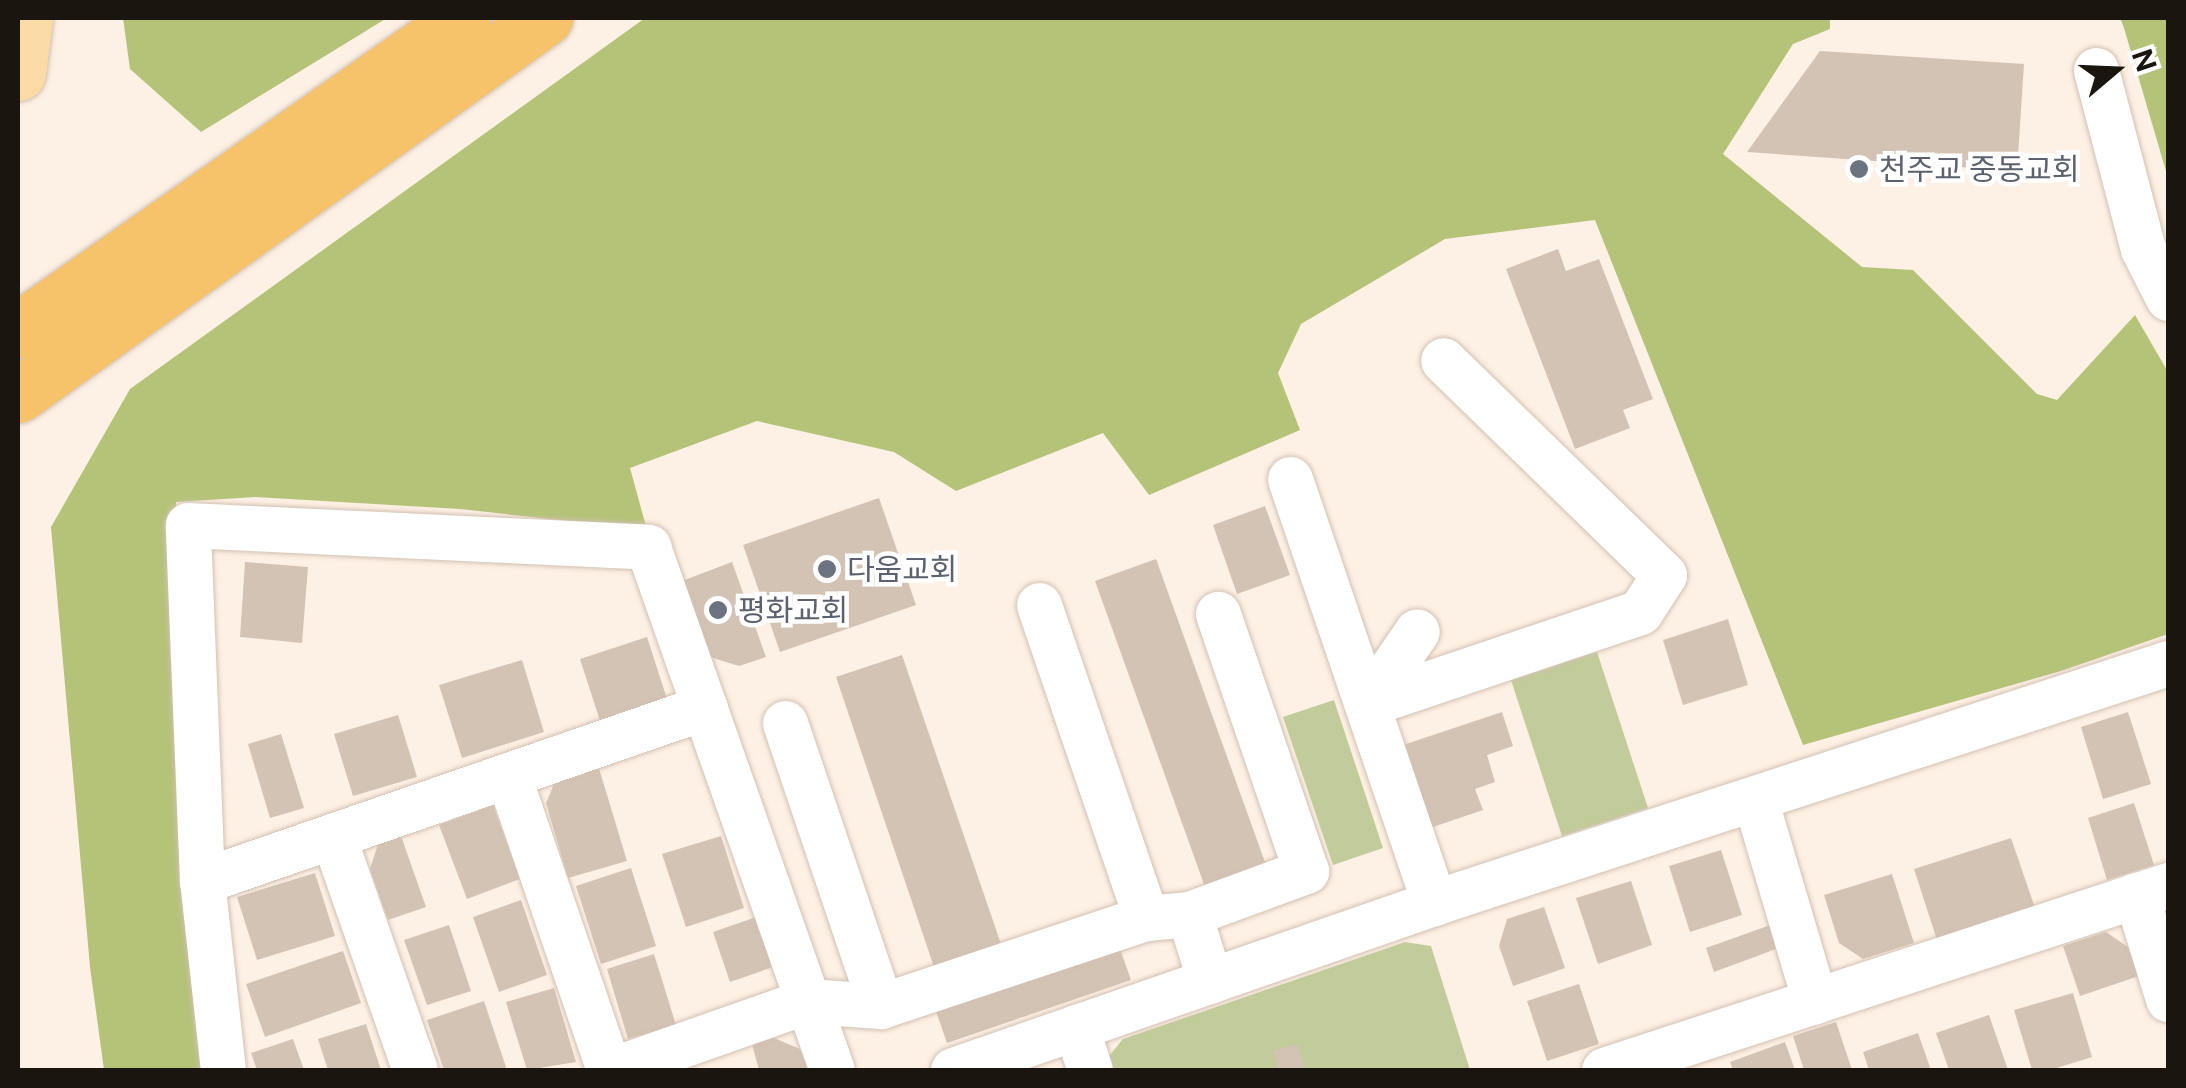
<!DOCTYPE html>
<html>
<head>
<meta charset="utf-8">
<style>
	body { margin:0 }
	#map { position:relative; width:2186px; height:1088px; overflow:hidden; background:#fdf0e4; font-family:"Public Sans","Noto Sans KR",sans-serif }
	div>[style] { position:absolute }
	.green>* { inset:0; background:#c2cc9a }
	.forest>* { inset:0; background:#b5c379 }
	.building>* { inset:0; background:#d3c3b4 }
	.roads { filter:drop-shadow(0 0 2px #d1c1b2) drop-shadow(0 0 2px #d1c1b2) }
	.minor>* { height:45px; margin:-22.5px; padding:0 22.5px; transform-origin:22.5px; border-radius:22.5px; background:#fff }
	.major>* { height:55px; margin:-27.5px; padding:0 27.5px; transform-origin:27.5px; border-radius:27.5px; background:#fadba6 }
	.highway>* { height:55px; margin:-27.5px; padding:0 27.5px; transform-origin:27.5px; border-radius:27.5px; background:#f7c36a }
	.dots>* { width:28px; height:28px; translate:-50% -50%; box-sizing:border-box; border:5px solid #fff; border-radius:50% }
	span { translate:-50% -50%; white-space:nowrap; text-align:center; line-height:1.15; -webkit-text-stroke:9px #fff; paint-order:stroke }
	.worship-label { font-size:30px; color:#5b616d }
	.left { translate:0 -50%; text-align:left }
	.frame { position:absolute; inset:0; border:20px solid #1b1510; pointer-events:none }
	.north { position:absolute; left:2066px; top:20px; width:100px; height:100px; -webkit-text-stroke:8px #fff; paint-order:stroke; rotate:71deg; font-size:28px; font-weight:700; line-height:40px; text-align:center; color:#1b1510 }
	.north::after { content:''; display:block; margin:auto; width:35px; height:45px; background:#1b1510; clip-path:polygon(50% 0,100% 100%,50% 72%,0 100%) }
</style>
</head>
<body>
<div id="map">
	<div class="green">
		<i style="clip-path:polygon(1597px 652px,1648px 808px,1562px 836px,1511px 680px)"></i>
		<i style="clip-path:polygon(1334px 700px,1383px 848px,1333px 865px,1283px 717px)"></i>
		<i style="clip-path:polygon(1405px 942px,1431px 946px,1470px 1070px,1112px 1070px,1108px 1057px,1123px 1039px)"></i>
	</div>
	<div class="forest">
		<i style="clip-path:polygon(123px 18px,387px 18px,201px 132px,130px 69px)"></i>
		<i style="clip-path:polygon(645px 18px,1830px 18px,1830px 29px,1793px 44px,1723px 154px,1862px 267px,1913px 270px,2037px 394px,2057px 400px,2135px 315px,2168px 372px,2168px 634px,2061px 671px,1803px 745px,1595px 220px,1445px 239px,1301px 324px,1278px 373px,1300px 430px,1149px 495px,1103px 433px,956px 491px,894px 452px,757px 421px,630px 468px,647px 530px,460px 509px,255px 497px,176px 502px,214px 1070px,104px 1070px,90px 967px,51px 527px,130px 389px)"></i>
		<i style="clip-path:polygon(2120px 18px,2168px 18px,2168px 178px,2124px 28px)"></i>
	</div>
	<div class="building">
		<i style="clip-path:polygon(1820px 51px,2024px 64px,2017px 171px,1747px 152px)"></i>
		<i style="clip-path:polygon(1558px 249px,1566px 271px,1599px 259px,1653px 399px,1623px 410px,1630px 428px,1575px 449px,1506px 269px)"></i>
		<i style="clip-path:polygon(879px 498px,916px 605px,780px 652px,743px 545px)"></i>
		<i style="clip-path:polygon(1265px 506px,1290px 575px,1237px 594px,1213px 525px)"></i>
		<i style="clip-path:polygon(1156px 559px,1266px 865px,1205px 887px,1095px 581px)"></i>
		<i style="clip-path:polygon(245px 562px,308px 567px,302px 643px,240px 637px)"></i>
		<i style="clip-path:polygon(732px 562px,766px 657px,739px 666px,710px 657px,682px 581px)"></i>
		<i style="clip-path:polygon(1728px 619px,1748px 685px,1683px 705px,1663px 640px)"></i>
		<i style="clip-path:polygon(647px 637px,668px 702px,601px 724px,580px 659px)"></i>
		<i style="clip-path:polygon(902px 655px,1002px 947px,935px 970px,836px 677px)"></i>
		<i style="clip-path:polygon(522px 660px,544px 732px,462px 758px,439px 685px)"></i>
		<i style="clip-path:polygon(1502px 712px,1513px 746px,1487px 755px,1495px 782px,1475px 789px,1483px 810px,1430px 828px,1403px 745px)"></i>
		<i style="clip-path:polygon(2128px 712px,2151px 784px,2103px 799px,2081px 727px)"></i>
		<i style="clip-path:polygon(398px 715px,417px 777px,353px 796px,334px 734px)"></i>
		<i style="clip-path:polygon(281px 734px,304px 808px,270px 818px,248px 744px)"></i>
		<i style="clip-path:polygon(598px 765px,627px 861px,568px 878px,546px 803px,557px 777px)"></i>
		<i style="clip-path:polygon(2134px 803px,2154px 865px,2107px 880px,2088px 818px)"></i>
		<i style="clip-path:polygon(493px 805px,520px 879px,467px 899px,439px 825px)"></i>
		<i style="clip-path:polygon(400px 833px,426px 907px,388px 920px,370px 869px,379px 841px)"></i>
		<i style="clip-path:polygon(721px 836px,744px 908px,686px 927px,662px 854px)"></i>
		<i style="clip-path:polygon(2011px 838px,2035px 908px,1937px 940px,1914px 869px)"></i>
		<i style="clip-path:polygon(1721px 850px,1742px 915px,1690px 932px,1669px 866px)"></i>
		<i style="clip-path:polygon(631px 868px,656px 946px,601px 964px,576px 886px)"></i>
		<i style="clip-path:polygon(315px 873px,335px 936px,257px 960px,237px 897px)"></i>
		<i style="clip-path:polygon(1892px 874px,1914px 943px,1863px 959px,1839px 943px,1824px 895px)"></i>
		<i style="clip-path:polygon(1631px 881px,1652px 945px,1598px 964px,1576px 898px)"></i>
		<i style="clip-path:polygon(521px 900px,547px 975px,499px 992px,473px 917px)"></i>
		<i style="clip-path:polygon(1544px 907px,1565px 968px,1513px 986px,1499px 946px,1507px 919px)"></i>
		<i style="clip-path:polygon(759px 916px,776px 966px,730px 982px,713px 932px)"></i>
		<i style="clip-path:polygon(1776px 923px,1784px 946px,1714px 972px,1706px 948px)"></i>
		<i style="clip-path:polygon(449px 925px,471px 991px,427px 1005px,404px 940px)"></i>
		<i style="clip-path:polygon(2106px 932px,2128px 947px,2139px 976px,2080px 996px,2063px 946px)"></i>
		<i style="clip-path:polygon(1116px 937px,1131px 980px,947px 1043px,932px 1000px)"></i>
		<i style="clip-path:polygon(343px 951px,361px 1003px,265px 1037px,246px 984px)"></i>
		<i style="clip-path:polygon(654px 954px,676px 1025px,628px 1039px,607px 969px)"></i>
		<i style="clip-path:polygon(1579px 984px,1599px 1044px,1547px 1061px,1527px 1001px)"></i>
		<i style="clip-path:polygon(554px 988px,576px 1062px,527px 1070px,506px 1002px)"></i>
		<i style="clip-path:polygon(2073px 993px,2092px 1057px,2050px 1070px,2032px 1070px,2014px 1010px)"></i>
		<i style="clip-path:polygon(484px 1001px,507px 1070px,444px 1070px,427px 1020px)"></i>
		<i style="clip-path:polygon(1989px 1015px,2008px 1070px,1949px 1070px,1936px 1033px)"></i>
		<i style="clip-path:polygon(1836px 1022px,1852px 1070px,1804px 1070px,1793px 1036px)"></i>
		<i style="clip-path:polygon(366px 1024px,381px 1070px,328px 1070px,318px 1039px)"></i>
		<i style="clip-path:polygon(1918px 1033px,1931px 1070px,1869px 1070px,1863px 1052px)"></i>
		<i style="clip-path:polygon(774px 1038px,800px 1049px,808px 1070px,759px 1070px,752px 1044px)"></i>
		<i style="clip-path:polygon(293px 1039px,304px 1070px,257px 1070px,251px 1053px)"></i>
		<i style="clip-path:polygon(1785px 1042px,1795px 1070px,1733px 1070px,1730px 1062px)"></i>
		<i style="clip-path:polygon(1297px 1044px,1306px 1070px,1279px 1070px,1273px 1051px)"></i>
	</div>
	<div class="roads">
		<div class="minor">
			<i style="left:2096px;top:70px;width:185px;rotate:75.3deg"></i>
			<i style="left:2143px;top:249px;width:55px;rotate:63deg"></i>
			<i style="left:1290px;top:479px;width:448px;rotate:71.2deg"></i>
			<i style="left:1039px;top:605px;width:331px;rotate:71.1deg"></i>
			<i style="left:1367px;top:704px;width:288px;rotate:-18.6deg"></i>
			<i style="left:1640px;top:612px;width:44px;rotate:-57deg"></i>
			<i style="left:1664px;top:575px;width:308px;rotate:-135.8deg"></i>
			<i style="left:1367px;top:704px;width:88px;rotate:-55.6deg"></i>
			<i style="left:785px;top:723px;width:299px;rotate:71.3deg"></i>
			<i style="left:508px;top:775px;width:312px;rotate:71.1deg"></i>
			<i style="left:1755px;top:799px;width:211px;rotate:73.5deg"></i>
			<i style="left:333px;top:836px;width:248px;rotate:70.7deg"></i>
			<i style="left:202px;top:881px;width:532px;rotate:-19.08deg"></i>
			<i style="left:2136px;top:895px;width:109px;rotate:72.9deg"></i>
			<i style="left:1189px;top:914px;width:125px;rotate:-20.2deg"></i>
			<i style="left:1306px;top:871px;width:272px;rotate:-108.9deg"></i>
			<i style="left:1076px;top:1027px;width:45px;rotate:72deg"></i>
			<i style="left:223px;top:1070px;width:190px;rotate:-96.3deg"></i>
			<i style="left:202px;top:881px;width:356px;rotate:-92.3deg"></i>
			<i style="left:188px;top:525px;width:461px;rotate:2.7deg"></i>
			<i style="left:648px;top:547px;width:554px;rotate:70.62deg"></i>
			<i style="left:611px;top:1070px;width:208px;rotate:-19.4deg"></i>
			<i style="left:807px;top:1001px;width:74px;rotate:3.9deg"></i>
			<i style="left:881px;top:1006px;width:279px;rotate:-18.4deg"></i>
			<i style="left:1146px;top:918px;width:43px;rotate:-5.3deg"></i>
			<i style="left:1189px;top:914px;width:70px;rotate:72.6deg"></i>
			<i style="left:953px;top:1070px;width:518px;rotate:-19.17deg"></i>
			<i style="left:1442px;top:900px;width:764px;rotate:-18.08deg"></i>
			<i style="left:1604px;top:1070px;width:594px;rotate:-18.16deg"></i>
		</div>
		<div class="major">
			<i style="left:18px;top:73px;width:55px;rotate:-82.7deg"></i>
		</div>
		<div class="highway">
			<i style="left:18px;top:330px;width:543px;rotate:-35.04deg"></i>
			<i style="left:18px;top:395px;width:648px;rotate:-35.58deg"></i>
		</div>
	</div>
	<div class="dots">
		<i style="left:1859px;top:169px;background:#6b7280"></i>
		<i style="left:827px;top:569px;background:#6b7280"></i>
		<i style="left:718px;top:610px;background:#6b7280"></i>
	</div>
	<div class="worship-label">
		<span class="left" style="left:1879px;top:169px">천주교 중동교회</span>
		<span class="left" style="left:847px;top:569px">다움교회</span>
		<span class="left" style="left:738px;top:610px">평화교회</span>
	</div>
	<div class="frame"></div>
	<div class="north">N</div>
</div>
</body>
</html>
